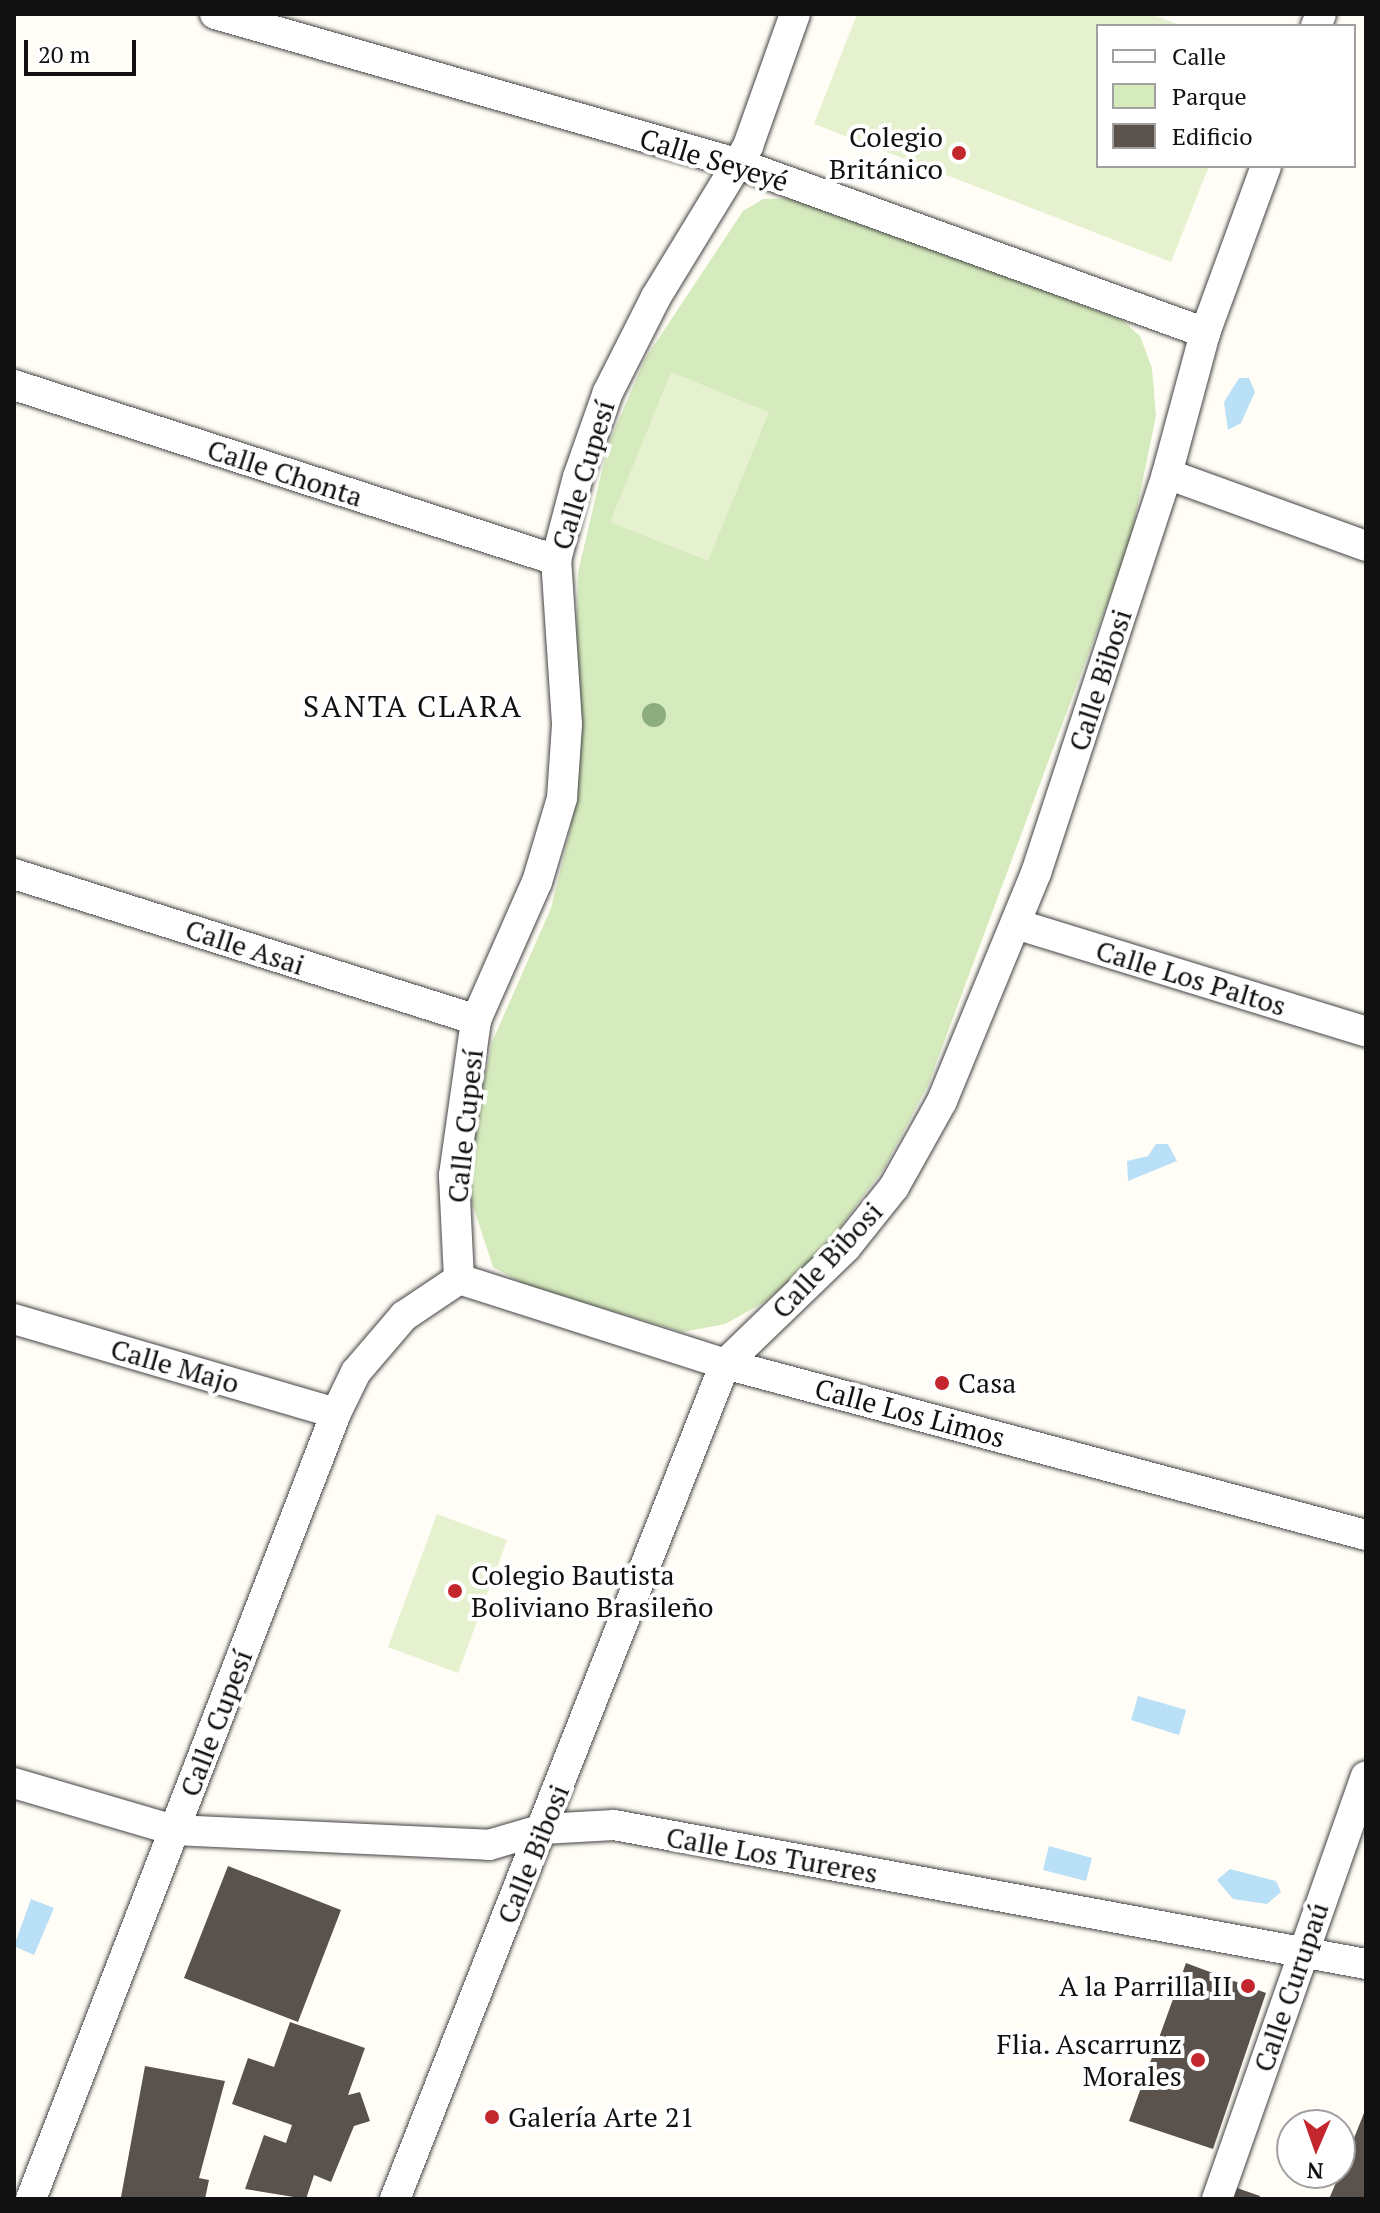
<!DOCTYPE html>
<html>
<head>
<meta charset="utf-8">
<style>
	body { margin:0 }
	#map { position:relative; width:1380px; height:2213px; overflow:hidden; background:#fffdf5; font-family:"PT Serif",serif }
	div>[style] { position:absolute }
	.green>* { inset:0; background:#d5ebbd }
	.pitch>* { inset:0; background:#e6f2cf }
	.water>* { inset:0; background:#b9e0f7 }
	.building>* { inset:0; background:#5a524d }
	.roads { filter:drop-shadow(0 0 2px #444) drop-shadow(0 0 2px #444) }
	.street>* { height:30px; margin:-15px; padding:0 15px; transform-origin:15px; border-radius:15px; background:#fff }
	.trees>* { width:24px; height:24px; margin:-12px; border-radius:50%; background:#8dad7f }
	.dots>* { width:22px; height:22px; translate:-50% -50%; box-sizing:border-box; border:4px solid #fff; border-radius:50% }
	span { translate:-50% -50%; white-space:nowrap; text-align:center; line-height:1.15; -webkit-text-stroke:8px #fff; paint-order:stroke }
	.poi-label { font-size:28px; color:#111 }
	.right { translate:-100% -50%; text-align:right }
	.left { translate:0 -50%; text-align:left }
	.street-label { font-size:28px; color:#111 }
	.neighbourhood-label { font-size:30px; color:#111; letter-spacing:2px }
	.frame { position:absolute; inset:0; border:16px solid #111; pointer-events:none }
	.legend { position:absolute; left:1096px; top:24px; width:260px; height:144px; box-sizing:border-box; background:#fff; border:2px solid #a0a0a0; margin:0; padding:10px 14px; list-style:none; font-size:24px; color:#111 }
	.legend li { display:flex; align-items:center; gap:16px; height:40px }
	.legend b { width:40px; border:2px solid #a0a0a0 }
	.north { position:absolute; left:1276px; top:2109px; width:80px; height:80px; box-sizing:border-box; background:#fff; border:2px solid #a0a0a0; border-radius:50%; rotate:182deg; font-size:22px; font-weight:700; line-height:32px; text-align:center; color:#111 }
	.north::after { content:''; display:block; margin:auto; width:28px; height:36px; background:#c4262e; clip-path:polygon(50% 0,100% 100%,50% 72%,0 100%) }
	.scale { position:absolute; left:24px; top:40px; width:112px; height:36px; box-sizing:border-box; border:4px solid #111; border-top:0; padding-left:10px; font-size:24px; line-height:28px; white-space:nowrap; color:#111; -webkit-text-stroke:6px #fff; paint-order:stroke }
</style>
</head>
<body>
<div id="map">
	<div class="green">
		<i style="clip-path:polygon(796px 198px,1122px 320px,1140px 336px,1152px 368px,1156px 416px,1130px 542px,928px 1085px,884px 1168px,820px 1254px,763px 1303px,725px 1324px,683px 1332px,525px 1285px,493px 1267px,470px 1197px,472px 1141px,492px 1042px,551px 908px,571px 827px,578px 572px,608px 445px,645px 359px,743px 211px,763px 199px)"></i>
	</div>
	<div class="pitch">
		<i style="clip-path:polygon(857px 14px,1151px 14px,1182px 26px,1098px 26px,1098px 166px,1209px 166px,1171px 262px,814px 124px)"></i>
		<i style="clip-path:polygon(671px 372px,769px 412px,708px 561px,610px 522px)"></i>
		<i style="clip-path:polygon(437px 1514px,507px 1540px,458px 1673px,388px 1647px)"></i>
	</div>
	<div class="water">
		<i style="clip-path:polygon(1239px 378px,1249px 378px,1255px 392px,1241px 423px,1228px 430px,1224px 402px)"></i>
		<i style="clip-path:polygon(1156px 1144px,1168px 1144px,1177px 1161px,1128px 1181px,1127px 1161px,1148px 1156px)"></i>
		<i style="clip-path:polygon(1138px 1696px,1186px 1710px,1179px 1735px,1131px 1720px)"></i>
		<i style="clip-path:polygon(1049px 1846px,1092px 1858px,1086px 1881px,1043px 1870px)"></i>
		<i style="clip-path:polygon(1230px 1869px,1276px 1881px,1281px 1892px,1267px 1904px,1233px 1899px,1217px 1880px)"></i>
		<i style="clip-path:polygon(31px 1899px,54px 1908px,34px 1955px,14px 1946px)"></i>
	</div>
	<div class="building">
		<i style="clip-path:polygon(228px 1866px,341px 1910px,298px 2022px,184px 1978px)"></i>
		<i style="clip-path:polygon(1186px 1963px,1266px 1993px,1213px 2149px,1129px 2121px)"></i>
		<i style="clip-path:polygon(290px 2022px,365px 2048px,348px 2095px,360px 2092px,370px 2121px,354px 2126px,331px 2182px,314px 2175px,306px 2199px,245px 2189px,264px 2135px,286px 2143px,292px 2125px,232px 2104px,248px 2058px,274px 2067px)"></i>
		<i style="clip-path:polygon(145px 2066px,225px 2081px,199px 2178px,209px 2180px,205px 2199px,121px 2197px)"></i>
		<i style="clip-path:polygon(1366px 2108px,1366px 2199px,1329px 2199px,1340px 2173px)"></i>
		<i style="clip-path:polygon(1237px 2188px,1260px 2196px,1259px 2199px,1233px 2199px)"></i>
	</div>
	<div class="roads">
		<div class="street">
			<i style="left:215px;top:14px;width:545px;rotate:15.97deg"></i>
			<i style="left:739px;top:164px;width:496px;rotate:19.9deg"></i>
			<i style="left:1316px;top:26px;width:13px;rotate:-67deg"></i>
			<i style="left:14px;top:385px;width:570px;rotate:17.89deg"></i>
			<i style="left:1167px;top:474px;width:212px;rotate:19.9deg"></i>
			<i style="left:14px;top:874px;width:485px;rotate:17.5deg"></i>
			<i style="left:1016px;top:924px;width:366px;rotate:17.1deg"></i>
			<i style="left:459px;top:1279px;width:279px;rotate:17.7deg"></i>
			<i style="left:725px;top:1364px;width:663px;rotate:14.94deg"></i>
			<i style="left:14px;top:1319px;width:335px;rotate:16.3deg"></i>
			<i style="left:14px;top:1783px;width:167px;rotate:16.4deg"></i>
			<i style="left:174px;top:1830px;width:315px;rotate:2.7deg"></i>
			<i style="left:489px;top:1845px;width:56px;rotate:-16.5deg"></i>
			<i style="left:543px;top:1829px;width:71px;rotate:-3.2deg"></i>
			<i style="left:614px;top:1825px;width:765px;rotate:10.47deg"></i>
			<i style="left:31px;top:2199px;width:843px;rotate:-68.79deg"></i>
			<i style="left:336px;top:1413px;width:46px;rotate:-64deg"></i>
			<i style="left:356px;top:1372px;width:74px;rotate:-49.4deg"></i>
			<i style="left:404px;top:1316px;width:66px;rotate:-33.9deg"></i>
			<i style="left:459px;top:1279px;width:104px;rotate:-92.8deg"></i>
			<i style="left:454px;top:1175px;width:157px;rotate:-81.9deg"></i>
			<i style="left:476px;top:1020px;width:151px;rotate:-66.2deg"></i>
			<i style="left:537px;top:882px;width:88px;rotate:-73.4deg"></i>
			<i style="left:562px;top:798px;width:74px;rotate:-86.1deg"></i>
			<i style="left:567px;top:724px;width:164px;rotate:-93.8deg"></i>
			<i style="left:556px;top:560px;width:86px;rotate:-75.2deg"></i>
			<i style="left:578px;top:477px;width:90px;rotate:-70.6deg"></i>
			<i style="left:608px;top:392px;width:106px;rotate:-63.2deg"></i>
			<i style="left:656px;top:297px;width:177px;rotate:-58.6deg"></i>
			<i style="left:748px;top:146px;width:140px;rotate:-70.4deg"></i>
			<i style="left:395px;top:2199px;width:898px;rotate:-68.44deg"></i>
			<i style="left:725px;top:1364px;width:168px;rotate:-44deg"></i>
			<i style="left:846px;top:1247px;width:77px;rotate:-51.3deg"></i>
			<i style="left:894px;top:1187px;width:98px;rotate:-60.8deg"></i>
			<i style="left:942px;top:1101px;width:247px;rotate:-67.6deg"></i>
			<i style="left:1036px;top:873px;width:420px;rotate:-71.8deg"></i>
			<i style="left:1167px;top:474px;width:146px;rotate:-74.9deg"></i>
			<i style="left:1205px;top:333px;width:178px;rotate:-69.9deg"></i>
			<i style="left:1217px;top:2199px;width:448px;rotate:-70.6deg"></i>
		</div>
	</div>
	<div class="trees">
		<i style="left:654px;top:715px"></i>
	</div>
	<div class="dots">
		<i style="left:959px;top:153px;background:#c4262e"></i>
		<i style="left:942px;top:1383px;background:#c4262e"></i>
		<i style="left:455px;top:1591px;background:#c4262e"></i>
		<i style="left:1248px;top:1986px;background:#c4262e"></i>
		<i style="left:1198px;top:2060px;background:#c4262e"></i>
		<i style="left:492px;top:2117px;background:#c4262e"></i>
	</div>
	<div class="poi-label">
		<span class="right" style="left:943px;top:153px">Colegio<br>Británico</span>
		<span class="left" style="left:958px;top:1383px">Casa</span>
		<span class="left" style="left:471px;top:1591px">Colegio Bautista<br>Boliviano Brasileño</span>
		<span class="right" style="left:1232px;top:1986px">A la Parrilla II</span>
		<span class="right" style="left:1182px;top:2060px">Flia. Ascarrunz<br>Morales</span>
		<span class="left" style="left:508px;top:2117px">Galería Arte 21</span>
	</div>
	<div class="street-label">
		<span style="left:714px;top:160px;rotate:17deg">Calle Seyeyé</span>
		<span style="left:285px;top:473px;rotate:18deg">Calle Chonta</span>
		<span style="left:583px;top:475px;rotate:-73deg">Calle Cupesí</span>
		<span style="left:1100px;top:680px;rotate:-72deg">Calle Bibosi</span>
		<span style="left:245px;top:947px;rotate:18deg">Calle Asai</span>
		<span style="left:1191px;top:978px;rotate:17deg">Calle Los Paltos</span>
		<span style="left:465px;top:1126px;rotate:-84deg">Calle Cupesí</span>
		<span style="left:827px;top:1260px;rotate:-47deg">Calle Bibosi</span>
		<span style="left:175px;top:1366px;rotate:16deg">Calle Majo</span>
		<span style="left:910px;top:1413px;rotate:15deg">Calle Los Limos</span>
		<span style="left:216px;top:1723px;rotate:-69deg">Calle Cupesí</span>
		<span style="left:533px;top:1854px;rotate:-68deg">Calle Bibosi</span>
		<span style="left:772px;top:1855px;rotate:10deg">Calle Los Tureres</span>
		<span style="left:1291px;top:1987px;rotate:-71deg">Calle Curupaú</span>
	</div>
	<div class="neighbourhood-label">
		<span style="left:413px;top:706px">SANTA CLARA</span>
	</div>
	<div class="frame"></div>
	<ul class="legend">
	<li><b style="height:10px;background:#fff"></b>Calle</li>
	<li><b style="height:22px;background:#d5ebbd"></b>Parque</li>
	<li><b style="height:22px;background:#5a524d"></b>Edificio</li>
	</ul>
	<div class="north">N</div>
	<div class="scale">20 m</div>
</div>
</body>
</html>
